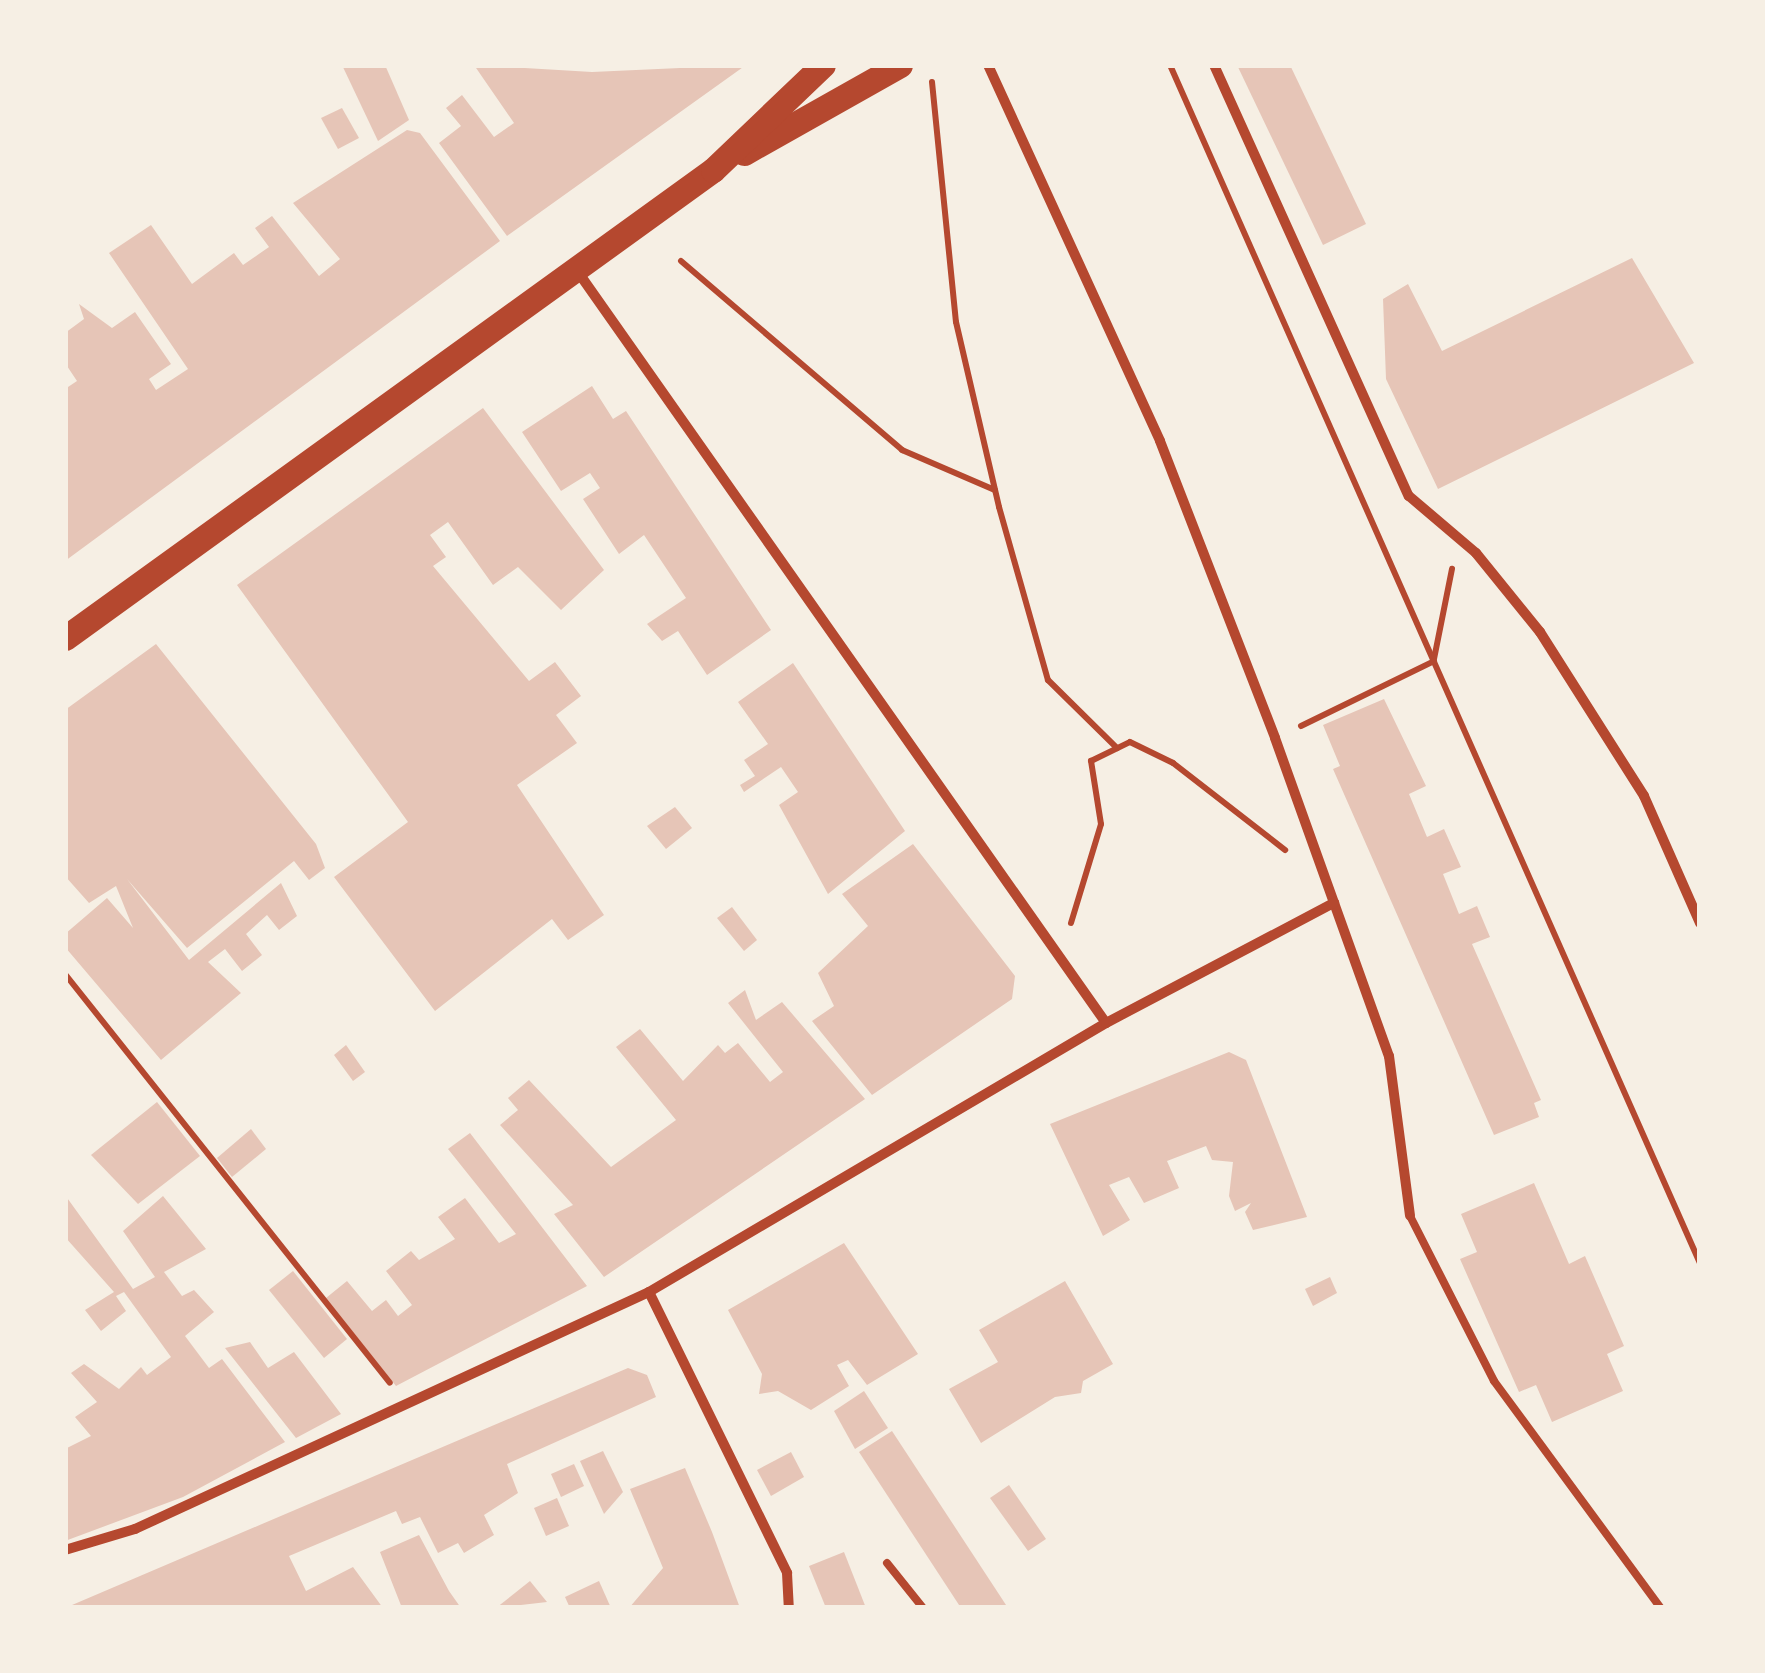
<!DOCTYPE html>
<html>
<head>
<meta charset="utf-8">
<style>
	body { margin:0 }
	#map { position:relative; width:1765px; height:1673px; overflow:hidden; background:#f6efe4; font-family:Poppins,sans-serif }
	div>[style] { position:absolute }
	.building>* { inset:0; background:#e6c5b7 }
	.path>* { height:6px; margin:-3px; padding:0 3px; transform-origin:3px; border-radius:3px; background:#b5482f }
	.service>* { height:8px; margin:-4px; padding:0 4px; transform-origin:4px; border-radius:4px; background:#b5482f }
	.minor>* { height:10px; margin:-5px; padding:0 5px; transform-origin:5px; border-radius:5px; background:#b5482f }
	.primary>* { height:25px; margin:-12.5px; padding:0 12.5px; transform-origin:12.5px; border-radius:12.5px; background:#b5482f }
	span { translate:-50% -50%; white-space:nowrap; text-align:center; line-height:1.15; -webkit-text-stroke:8px #f6efe4; paint-order:stroke }
	.frame { position:absolute; inset:0; border:68px solid #f6efe4; pointer-events:none }
</style>
</head>
<body>
<div id="map">
	<div class="building">
		<i style="clip-path:polygon(342px 65px,385px 65px,409px 120px,378px 141px)"></i>
		<i style="clip-path:polygon(474px 65px,592px 72px,746px 65px,507px 236px,439px 143px,461px 126px,446px 108px,462px 95px,494px 137px,514px 123px)"></i>
		<i style="clip-path:polygon(1237px 65px,1290px 65px,1366px 224px,1323px 245px)"></i>
		<i style="clip-path:polygon(342px 108px,359px 138px,338px 149px,321px 118px)"></i>
		<i style="clip-path:polygon(407px 130px,420px 133px,500px 241px,65px 561px,65px 389px,77px 381px,65px 363px,65px 333px,84px 319px,79px 304px,112px 328px,135px 312px,171px 364px,149px 379px,156px 390px,188px 369px,109px 253px,151px 225px,192px 284px,234px 253px,243px 265px,269px 247px,255px 228px,272px 216px,319px 276px,340px 259px,293px 203px)"></i>
		<i style="clip-path:polygon(1632px 258px,1694px 363px,1438px 489px,1386px 379px,1383px 299px,1408px 284px,1442px 351px)"></i>
		<i style="clip-path:polygon(592px 386px,613px 419px,626px 411px,771px 630px,707px 675px,678px 631px,662px 641px,647px 624px,686px 598px,644px 535px,619px 554px,583px 499px,600px 488px,590px 473px,561px 491px,522px 432px)"></i>
		<i style="clip-path:polygon(483px 408px,604px 570px,561px 610px,518px 567px,493px 585px,448px 522px,430px 535px,446px 557px,433px 566px,529px 681px,555px 662px,581px 696px,556px 715px,577px 743px,517px 785px,604px 915px,568px 940px,552px 919px,435px 1011px,334px 877px,408px 822px,237px 585px)"></i>
		<i style="clip-path:polygon(156px 644px,316px 844px,325px 868px,309px 880px,294px 861px,187px 948px,127px 879px,189px 960px,281px 883px,297px 916px,279px 930px,267px 915px,246px 934px,262px 955px,242px 971px,225px 949px,208px 962px,241px 993px,161px 1060px,65px 947px,65px 934px,107px 898px,133px 928px,116px 886px,89px 903px,65px 876px,65px 710px)"></i>
		<i style="clip-path:polygon(793px 663px,905px 831px,828px 894px,779px 805px,798px 792px,781px 767px,744px 792px,740px 785px,755px 776px,744px 760px,768px 744px,738px 702px)"></i>
		<i style="clip-path:polygon(1384px 699px,1426px 786px,1409px 794px,1427px 837px,1444px 829px,1461px 867px,1443px 874px,1459px 914px,1477px 906px,1490px 937px,1472px 944px,1541px 1100px,1534px 1103px,1539px 1117px,1494px 1135px,1333px 769px,1340px 766px,1323px 725px)"></i>
		<i style="clip-path:polygon(675px 807px,692px 828px,666px 849px,647px 826px)"></i>
		<i style="clip-path:polygon(913px 844px,1015px 976px,1012px 999px,872px 1095px,812px 1021px,834px 1006px,818px 973px,868px 926px,842px 894px)"></i>
		<i style="clip-path:polygon(732px 907px,757px 940px,744px 951px,717px 918px)"></i>
		<i style="clip-path:polygon(745px 990px,756px 1020px,782px 1002px,865px 1099px,604px 1277px,554px 1214px,573px 1205px,500px 1125px,518px 1110px,508px 1098px,529px 1080px,611px 1167px,676px 1120px,616px 1047px,640px 1029px,683px 1081px,718px 1045px,725px 1053px,738px 1043px,770px 1082px,783px 1072px,728px 1003px)"></i>
		<i style="clip-path:polygon(346px 1045px,365px 1072px,353px 1081px,334px 1055px)"></i>
		<i style="clip-path:polygon(1229px 1052px,1246px 1060px,1307px 1217px,1253px 1230px,1245px 1212px,1251px 1203px,1235px 1211px,1229px 1196px,1233px 1162px,1212px 1160px,1206px 1146px,1167px 1161px,1179px 1188px,1144px 1203px,1129px 1177px,1109px 1185px,1130px 1220px,1103px 1236px,1050px 1124px)"></i>
		<i style="clip-path:polygon(157px 1102px,200px 1156px,138px 1204px,91px 1155px)"></i>
		<i style="clip-path:polygon(251px 1129px,266px 1149px,232px 1177px,217px 1158px)"></i>
		<i style="clip-path:polygon(470px 1133px,587px 1286px,396px 1386px,326px 1298px,347px 1281px,372px 1311px,386px 1300px,398px 1316px,412px 1305px,386px 1271px,411px 1251px,419px 1260px,455px 1239px,438px 1217px,465px 1198px,499px 1243px,516px 1234px,448px 1149px)"></i>
		<i style="clip-path:polygon(1534px 1183px,1569px 1264px,1585px 1256px,1624px 1346px,1607px 1354px,1623px 1391px,1552px 1422px,1536px 1385px,1519px 1392px,1460px 1259px,1477px 1252px,1461px 1214px)"></i>
		<i style="clip-path:polygon(65px 1195px,133px 1289px,155px 1277px,123px 1231px,163px 1196px,206px 1249px,164px 1272px,182px 1296px,194px 1290px,214px 1312px,185px 1336px,209px 1368px,222px 1359px,285px 1442px,183px 1497px,65px 1541px,65px 1449px,91px 1436px,75px 1417px,97px 1402px,71px 1373px,84px 1364px,119px 1389px,141px 1367px,147px 1375px,171px 1357px,124px 1292px,116px 1296px,126px 1311px,101px 1331px,85px 1310px,114px 1292px,65px 1237px)"></i>
		<i style="clip-path:polygon(844px 1243px,918px 1354px,867px 1385px,848px 1360px,837px 1365px,849px 1386px,811px 1410px,778px 1391px,759px 1394px,762px 1374px,728px 1310px)"></i>
		<i style="clip-path:polygon(293px 1271px,347px 1339px,324px 1358px,269px 1290px)"></i>
		<i style="clip-path:polygon(1330px 1277px,1337px 1293px,1313px 1306px,1305px 1289px)"></i>
		<i style="clip-path:polygon(1065px 1281px,1113px 1364px,1083px 1381px,1081px 1393px,1055px 1397px,981px 1443px,949px 1389px,998px 1362px,979px 1330px)"></i>
		<i style="clip-path:polygon(250px 1342px,268px 1368px,294px 1352px,341px 1414px,296px 1438px,225px 1348px)"></i>
		<i style="clip-path:polygon(628px 1368px,647px 1375px,656px 1397px,507px 1464px,518px 1493px,484px 1515px,494px 1535px,464px 1553px,458px 1543px,438px 1553px,420px 1517px,402px 1524px,396px 1511px,289px 1556px,306px 1591px,353px 1567px,383px 1608px,65px 1608px)"></i>
		<i style="clip-path:polygon(864px 1391px,888px 1428px,855px 1449px,834px 1411px)"></i>
		<i style="clip-path:polygon(892px 1431px,1008px 1608px,961px 1608px,859px 1452px)"></i>
		<i style="clip-path:polygon(603px 1451px,623px 1492px,604px 1514px,580px 1461px)"></i>
		<i style="clip-path:polygon(791px 1452px,804px 1477px,771px 1496px,757px 1470px)"></i>
		<i style="clip-path:polygon(574px 1464px,584px 1486px,561px 1497px,551px 1474px)"></i>
		<i style="clip-path:polygon(685px 1468px,712px 1532px,740px 1608px,629px 1608px,663px 1568px,630px 1489px)"></i>
		<i style="clip-path:polygon(1009px 1485px,1046px 1539px,1028px 1551px,990px 1498px)"></i>
		<i style="clip-path:polygon(557px 1498px,569px 1526px,546px 1536px,534px 1508px)"></i>
		<i style="clip-path:polygon(419px 1535px,449px 1591px,461px 1608px,402px 1608px,380px 1552px)"></i>
		<i style="clip-path:polygon(844px 1552px,866px 1608px,826px 1608px,809px 1566px)"></i>
		<i style="clip-path:polygon(530px 1581px,547px 1602px,496px 1608px)"></i>
		<i style="clip-path:polygon(599px 1581px,611px 1608px,570px 1608px,565px 1597px)"></i>
	</div>
	<div class="path">
		<i style="left:1170px;top:65px;width:1310px;rotate:66.14deg"></i>
		<i style="left:932px;top:82px;width:241px;rotate:84.3deg"></i>
		<i style="left:956px;top:322px;width:190px;rotate:76.9deg"></i>
		<i style="left:999px;top:507px;width:180px;rotate:74.2deg"></i>
		<i style="left:1048px;top:680px;width:97px;rotate:44.6deg"></i>
		<i style="left:681px;top:261px;width:291px;rotate:40.5deg"></i>
		<i style="left:902px;top:450px;width:101px;rotate:23.3deg"></i>
		<i style="left:1434px;top:659px;width:92px;rotate:-78.7deg"></i>
		<i style="left:1301px;top:726px;width:148px;rotate:-26deg"></i>
		<i style="left:1071px;top:923px;width:103px;rotate:-73.1deg"></i>
		<i style="left:1101px;top:824px;width:64px;rotate:-99deg"></i>
		<i style="left:1091px;top:761px;width:43px;rotate:-26deg"></i>
		<i style="left:1130px;top:742px;width:48px;rotate:26deg"></i>
		<i style="left:1173px;top:763px;width:142px;rotate:37.8deg"></i>
		<i style="left:65px;top:974px;width:522px;rotate:51.53deg"></i>
	</div>
	<div class="service">
		<i style="left:1410px;top:1216px;width:185px;rotate:63deg"></i>
		<i style="left:1494px;top:1381px;width:282px;rotate:53.7deg"></i>
		<i style="left:887px;top:1563px;width:58px;rotate:51.3deg"></i>
	</div>
	<div class="minor">
		<i style="left:988px;top:65px;width:413px;rotate:65.4deg"></i>
		<i style="left:1160px;top:441px;width:318px;rotate:68.8deg"></i>
		<i style="left:1275px;top:738px;width:338px;rotate:70.3deg"></i>
		<i style="left:1389px;top:1056px;width:161px;rotate:82.5deg"></i>
		<i style="left:1214px;top:65px;width:473px;rotate:65.7deg"></i>
		<i style="left:1409px;top:496px;width:88px;rotate:40.4deg"></i>
		<i style="left:1476px;top:553px;width:102px;rotate:51deg"></i>
		<i style="left:1540px;top:632px;width:194px;rotate:57.6deg"></i>
		<i style="left:1644px;top:796px;width:139px;rotate:66.2deg"></i>
		<i style="left:578px;top:272px;width:918px;rotate:54.89deg"></i>
		<i style="left:649px;top:1292px;width:313px;rotate:63.8deg"></i>
		<i style="left:787px;top:1573px;width:35px;rotate:87deg"></i>
		<i style="left:65px;top:1550px;width:73px;rotate:-16.7deg"></i>
		<i style="left:135px;top:1529px;width:566px;rotate:-24.75deg"></i>
		<i style="left:649px;top:1292px;width:530px;rotate:-30.48deg"></i>
		<i style="left:1106px;top:1023px;width:258px;rotate:-27.8deg"></i>
	</div>
	<div class="primary">
		<i style="left:744px;top:153px;width:179px;rotate:-29.4deg"></i>
		<i style="left:65px;top:638px;width:799px;rotate:-35.84deg"></i>
		<i style="left:713px;top:170px;width:152px;rotate:-43.7deg"></i>
	</div>
	<div class="frame"></div>
</div>
</body>
</html>
